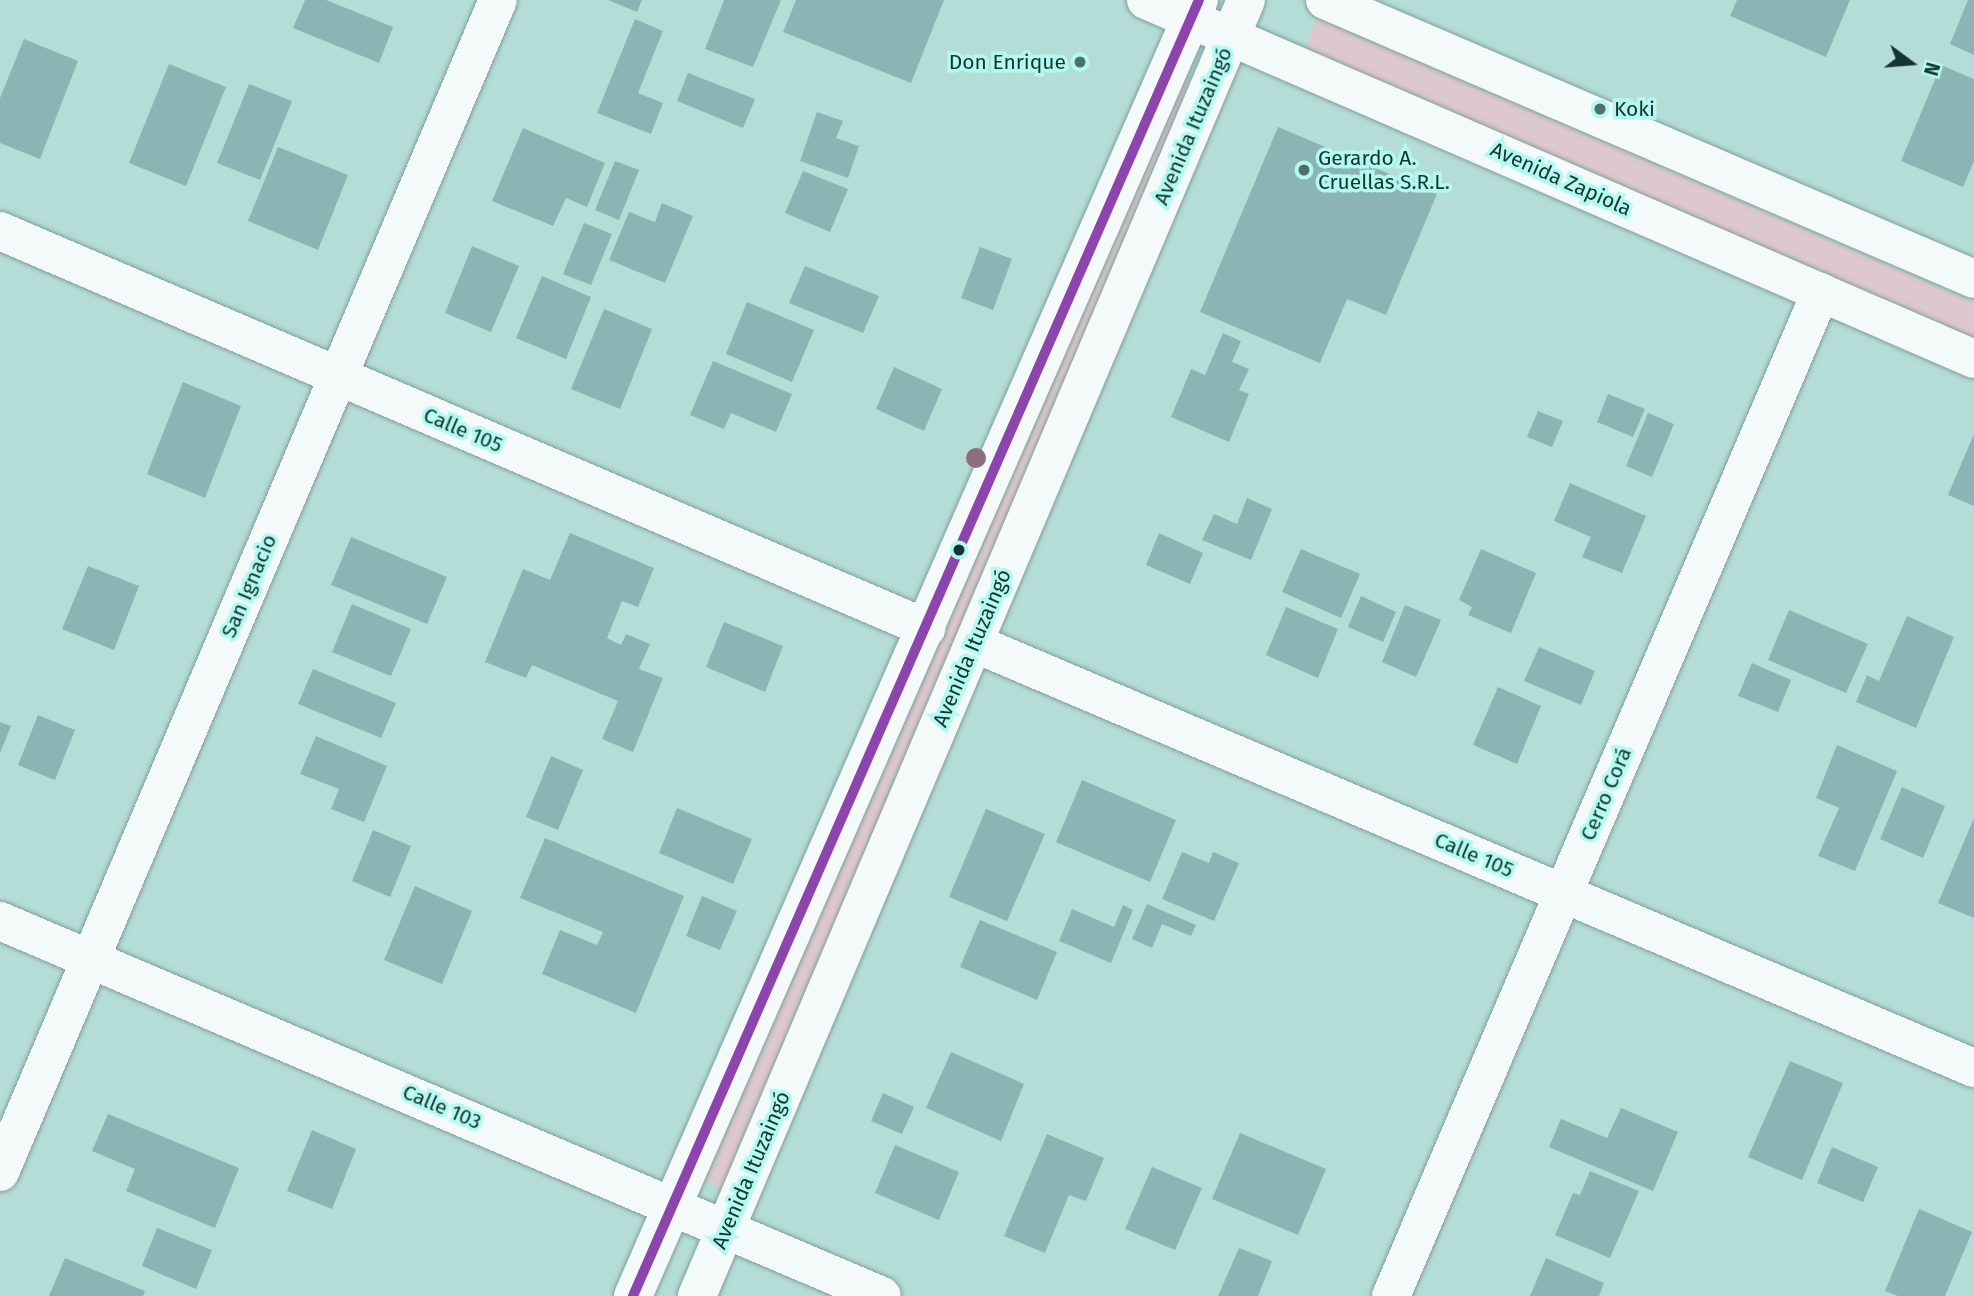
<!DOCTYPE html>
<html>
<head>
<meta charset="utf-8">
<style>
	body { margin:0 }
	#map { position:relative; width:1974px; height:1296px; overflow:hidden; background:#b5ddd7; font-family:"Fira Sans",sans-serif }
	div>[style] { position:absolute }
	.green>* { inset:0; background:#ddc8cd }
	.building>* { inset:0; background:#8db4b4 }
	.roads { filter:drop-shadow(0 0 2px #81a09c) drop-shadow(0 0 2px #81a09c) }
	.street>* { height:38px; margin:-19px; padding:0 19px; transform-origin:19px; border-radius:19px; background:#f4faf9 }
	.secondary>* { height:38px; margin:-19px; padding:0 19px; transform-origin:19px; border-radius:19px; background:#f4faf9 }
	.bus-1>* { height:10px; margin:-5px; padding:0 5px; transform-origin:5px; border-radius:5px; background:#8e44ad }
	.trees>* { width:20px; height:20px; margin:-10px; border-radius:50%; background:#8d6e7d }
	.dots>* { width:19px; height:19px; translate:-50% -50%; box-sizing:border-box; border:4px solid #b2faf1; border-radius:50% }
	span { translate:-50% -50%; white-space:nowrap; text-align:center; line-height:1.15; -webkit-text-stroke:7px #b2faf1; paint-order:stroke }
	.poi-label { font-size:21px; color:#163430 }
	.right { translate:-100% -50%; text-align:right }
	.left { translate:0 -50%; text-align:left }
	.street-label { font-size:21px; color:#163430 }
	.north { position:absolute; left:1876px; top:28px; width:70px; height:70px; -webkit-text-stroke:5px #b2faf1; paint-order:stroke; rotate:106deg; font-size:19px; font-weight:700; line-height:28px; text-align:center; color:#163430 }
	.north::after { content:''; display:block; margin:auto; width:24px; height:32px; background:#163430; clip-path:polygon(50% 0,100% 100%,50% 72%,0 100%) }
</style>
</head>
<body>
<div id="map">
	<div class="green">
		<i style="clip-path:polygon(1317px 17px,1974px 303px,1974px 338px,1304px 51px)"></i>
		<i style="clip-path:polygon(1182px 77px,1204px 86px,726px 1190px,705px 1181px)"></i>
	</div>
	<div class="building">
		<i style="clip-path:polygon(305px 0,326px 0,393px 27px,379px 63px,293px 28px)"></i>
		<i style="clip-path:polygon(608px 0,642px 0,637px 12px)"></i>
		<i style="clip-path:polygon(724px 0,781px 0,753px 67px,705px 49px)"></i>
		<i style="clip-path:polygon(796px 0,944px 0,911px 83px,783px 32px)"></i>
		<i style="clip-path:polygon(1737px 0,1850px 0,1826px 57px,1730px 16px)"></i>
		<i style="clip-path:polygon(1968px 0,1974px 0,1974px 55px,1950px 44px)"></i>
		<i style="clip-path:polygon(635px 19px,663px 31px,638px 93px,663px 103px,651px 134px,597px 113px)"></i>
		<i style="clip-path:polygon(24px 39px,78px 61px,40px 159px,0 143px,0 98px)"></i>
		<i style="clip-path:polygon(169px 64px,226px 87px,186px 186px,129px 163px)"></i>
		<i style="clip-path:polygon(1941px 65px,1974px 79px,1974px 161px,1963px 187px,1901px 161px)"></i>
		<i style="clip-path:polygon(688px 73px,755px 99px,743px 128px,677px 101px)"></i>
		<i style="clip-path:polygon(249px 84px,292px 101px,260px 180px,217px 163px)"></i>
		<i style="clip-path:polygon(817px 112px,843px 121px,836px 138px,859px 146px,848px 178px,800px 161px)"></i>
		<i style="clip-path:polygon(1278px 127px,1437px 194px,1386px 315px,1347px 299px,1320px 363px,1200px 312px)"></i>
		<i style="clip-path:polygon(523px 128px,605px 163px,587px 207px,566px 198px,553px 226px,492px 201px)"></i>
		<i style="clip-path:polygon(278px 147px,348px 175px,318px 250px,248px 221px)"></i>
		<i style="clip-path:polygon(615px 161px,639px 170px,619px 220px,595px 210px)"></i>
		<i style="clip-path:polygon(803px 171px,848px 189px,830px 232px,785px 213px)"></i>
		<i style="clip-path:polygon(662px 203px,693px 216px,665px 283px,609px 260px,629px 212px,655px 222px)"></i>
		<i style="clip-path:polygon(584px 223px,612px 234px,591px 285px,563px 274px)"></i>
		<i style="clip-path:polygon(472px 246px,519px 266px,491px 332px,445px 313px)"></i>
		<i style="clip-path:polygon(980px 247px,1012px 259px,993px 310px,961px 298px)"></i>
		<i style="clip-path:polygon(805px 266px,879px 296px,863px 333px,789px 303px)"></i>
		<i style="clip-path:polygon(542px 276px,591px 297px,566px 359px,516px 338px)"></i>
		<i style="clip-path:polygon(747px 302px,814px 330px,792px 382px,726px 354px)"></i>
		<i style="clip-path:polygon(604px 309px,652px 329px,620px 409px,571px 389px)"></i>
		<i style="clip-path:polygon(1223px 333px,1241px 341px,1232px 362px,1249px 369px,1239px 390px,1249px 394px,1229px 442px,1171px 417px,1191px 369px,1205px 375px)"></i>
		<i style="clip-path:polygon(713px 361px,792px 394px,776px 432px,731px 413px,724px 429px,690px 415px)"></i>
		<i style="clip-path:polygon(894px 367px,942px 389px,924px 431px,876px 409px)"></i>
		<i style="clip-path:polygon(183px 382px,241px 406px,205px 498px,147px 474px)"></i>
		<i style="clip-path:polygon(1608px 394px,1645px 409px,1633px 437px,1597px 422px)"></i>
		<i style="clip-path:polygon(1538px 411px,1563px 421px,1552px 447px,1527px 437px)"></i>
		<i style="clip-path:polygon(1648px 413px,1674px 424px,1652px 477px,1626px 466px)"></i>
		<i style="clip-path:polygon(1974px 434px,1974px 506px,1948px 495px)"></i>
		<i style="clip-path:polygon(1570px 483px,1646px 516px,1622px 573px,1582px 557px,1591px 537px,1554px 521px)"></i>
		<i style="clip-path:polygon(1247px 498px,1272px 509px,1251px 560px,1202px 540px,1214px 514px,1237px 524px)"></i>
		<i style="clip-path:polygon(570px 533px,654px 568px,638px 607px,622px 601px,607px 638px,621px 645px,626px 634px,650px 644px,639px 669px,663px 678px,633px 752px,602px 739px,618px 701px,532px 665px,526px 678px,485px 662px,523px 569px,550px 580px)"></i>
		<i style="clip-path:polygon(1159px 533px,1203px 553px,1190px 584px,1146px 565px)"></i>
		<i style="clip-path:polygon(351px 537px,447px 577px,427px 624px,331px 585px)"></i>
		<i style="clip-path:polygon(1301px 549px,1360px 574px,1341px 618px,1282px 592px)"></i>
		<i style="clip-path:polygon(1481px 549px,1536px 573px,1511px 633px,1468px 615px,1472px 607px,1459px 600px)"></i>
		<i style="clip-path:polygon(88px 566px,139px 586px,114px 650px,62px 629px)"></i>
		<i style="clip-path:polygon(1361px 596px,1396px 612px,1383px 642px,1348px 627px)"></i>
		<i style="clip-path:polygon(352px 604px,411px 629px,391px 676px,332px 652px)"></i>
		<i style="clip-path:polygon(1405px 605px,1441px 620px,1416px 677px,1382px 662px)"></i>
		<i style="clip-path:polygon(1286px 607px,1338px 629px,1318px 678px,1266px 655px)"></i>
		<i style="clip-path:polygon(1789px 610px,1868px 644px,1846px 693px,1768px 660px)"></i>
		<i style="clip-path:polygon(1907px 616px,1954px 637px,1916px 728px,1856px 702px,1867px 675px,1879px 681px)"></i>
		<i style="clip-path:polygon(724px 622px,783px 646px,765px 692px,706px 667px)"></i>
		<i style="clip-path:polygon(1539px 647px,1595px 671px,1581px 705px,1524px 681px)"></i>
		<i style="clip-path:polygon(1752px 663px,1791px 680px,1778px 712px,1738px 696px)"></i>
		<i style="clip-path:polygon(313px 669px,396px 703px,381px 738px,298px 704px)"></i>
		<i style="clip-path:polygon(1498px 687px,1541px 706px,1517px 764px,1473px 745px)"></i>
		<i style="clip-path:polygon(38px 715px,75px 730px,55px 780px,18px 765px)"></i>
		<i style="clip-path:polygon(0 722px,11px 726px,0 753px)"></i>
		<i style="clip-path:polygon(316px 736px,387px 766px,364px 822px,331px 809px,339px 789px,300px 774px)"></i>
		<i style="clip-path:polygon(1837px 745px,1897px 771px,1855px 871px,1818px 856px,1839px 808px,1816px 798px)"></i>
		<i style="clip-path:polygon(551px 756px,583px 770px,558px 830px,526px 817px)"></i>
		<i style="clip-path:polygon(1082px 780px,1176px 820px,1150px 882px,1056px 842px)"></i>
		<i style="clip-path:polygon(1902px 787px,1945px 806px,1923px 858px,1880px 839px)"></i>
		<i style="clip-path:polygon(677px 808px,752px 839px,733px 884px,659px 853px)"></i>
		<i style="clip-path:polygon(986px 809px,1045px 834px,1007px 921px,949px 897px)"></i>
		<i style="clip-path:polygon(1974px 818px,1974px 918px,1938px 903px)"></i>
		<i style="clip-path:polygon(373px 830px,411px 846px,390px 897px,352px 881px)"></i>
		<i style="clip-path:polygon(545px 838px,684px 896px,636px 1013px,542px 974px,560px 930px,597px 945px,603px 932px,520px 898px)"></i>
		<i style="clip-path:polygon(1182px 852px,1209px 863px,1213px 852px,1239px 863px,1214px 921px,1162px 899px)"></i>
		<i style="clip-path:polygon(415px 886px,472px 911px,442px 984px,384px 960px)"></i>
		<i style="clip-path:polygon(702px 896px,737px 911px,720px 950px,686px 936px)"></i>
		<i style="clip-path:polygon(1147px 904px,1196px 925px,1191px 936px,1162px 924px,1152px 948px,1132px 939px)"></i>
		<i style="clip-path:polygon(1123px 905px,1133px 910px,1111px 963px,1059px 941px,1072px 909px,1114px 927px)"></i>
		<i style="clip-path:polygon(980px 920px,1057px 952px,1037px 1000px,960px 967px)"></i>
		<i style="clip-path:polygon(951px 1052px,1024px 1084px,1001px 1141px,926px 1108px)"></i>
		<i style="clip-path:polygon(1790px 1061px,1843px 1083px,1802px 1180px,1748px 1157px)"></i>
		<i style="clip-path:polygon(883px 1093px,914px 1107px,902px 1134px,871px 1121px)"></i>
		<i style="clip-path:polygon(1621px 1108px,1678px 1132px,1653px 1191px,1549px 1147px,1561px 1119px,1607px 1138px)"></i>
		<i style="clip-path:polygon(108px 1114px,239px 1168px,215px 1228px,126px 1191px,135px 1169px,92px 1151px)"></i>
		<i style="clip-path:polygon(312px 1130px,356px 1149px,332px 1209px,287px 1191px)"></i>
		<i style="clip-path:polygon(1240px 1133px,1326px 1169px,1298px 1235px,1212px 1199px)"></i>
		<i style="clip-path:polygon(1047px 1134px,1104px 1158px,1086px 1201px,1069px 1195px,1045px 1253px,1004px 1236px)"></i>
		<i style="clip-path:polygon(895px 1145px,959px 1172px,939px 1220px,875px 1193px)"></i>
		<i style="clip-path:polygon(1832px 1147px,1878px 1167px,1863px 1202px,1817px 1183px)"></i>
		<i style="clip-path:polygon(1152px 1167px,1202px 1188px,1175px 1250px,1125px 1229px)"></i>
		<i style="clip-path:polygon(1590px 1171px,1639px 1191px,1610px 1258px,1555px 1235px,1573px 1193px,1580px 1195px)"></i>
		<i style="clip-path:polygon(1919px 1209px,1972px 1232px,1945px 1296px,1898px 1296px,1885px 1291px)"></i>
		<i style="clip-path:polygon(157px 1228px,212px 1250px,196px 1289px,142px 1266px)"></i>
		<i style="clip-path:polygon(1239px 1248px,1272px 1261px,1258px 1296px,1218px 1296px)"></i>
		<i style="clip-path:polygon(65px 1258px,145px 1291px,143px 1296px,49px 1296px)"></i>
		<i style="clip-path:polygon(1546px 1258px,1604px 1283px,1599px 1296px,1530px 1296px)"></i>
	</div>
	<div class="roads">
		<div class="street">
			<i style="left:0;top:231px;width:1008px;rotate:23.21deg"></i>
			<i style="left:974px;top:643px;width:1087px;rotate:23.03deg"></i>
			<i style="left:0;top:921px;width:958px;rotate:23.03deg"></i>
			<i style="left:0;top:1172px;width:1273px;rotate:-66.98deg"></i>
			<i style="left:1391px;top:1296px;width:1092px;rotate:-66.82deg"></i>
		</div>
		<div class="secondary">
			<i style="left:1146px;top:0;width:902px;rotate:23.44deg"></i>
			<i style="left:1325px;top:0;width:706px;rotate:23.26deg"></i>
			<i style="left:633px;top:1296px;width:1414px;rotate:-66.41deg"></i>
			<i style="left:697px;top:1296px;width:1407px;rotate:-67.04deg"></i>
		</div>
	</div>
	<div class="bus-1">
		<i style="left:633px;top:1296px;width:1414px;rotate:-66.41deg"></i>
	</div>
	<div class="trees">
		<i style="left:976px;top:458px"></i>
	</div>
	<div class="dots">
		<i style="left:1080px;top:62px;background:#4e6f6a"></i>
		<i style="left:1600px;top:109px;background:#4e6f6a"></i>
		<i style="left:1304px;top:170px;background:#4e6f6a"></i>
		<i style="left:959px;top:550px;background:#163430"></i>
	</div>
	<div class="poi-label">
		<span class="right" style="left:1066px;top:62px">Don Enrique</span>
		<span class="left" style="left:1614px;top:109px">Koki</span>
		<span class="left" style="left:1318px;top:170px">Gerardo A.<br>Cruellas S.R.L.</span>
	</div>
	<div class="street-label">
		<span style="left:1193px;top:126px;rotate:-67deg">Avenida Ituzaingó</span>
		<span style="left:1561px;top:179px;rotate:24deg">Avenida Zapiola</span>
		<span style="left:463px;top:430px;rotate:23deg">Calle 105</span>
		<span style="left:249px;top:586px;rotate:-67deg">San Ignacio</span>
		<span style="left:972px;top:648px;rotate:-67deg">Avenida Ituzaingó</span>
		<span style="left:1606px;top:794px;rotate:-67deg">Cerro Corá</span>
		<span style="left:1474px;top:855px;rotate:23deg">Calle 105</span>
		<span style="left:442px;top:1107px;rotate:23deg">Calle 103</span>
		<span style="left:751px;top:1170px;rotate:-67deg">Avenida Ituzaingó</span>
	</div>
	<div class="north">N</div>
</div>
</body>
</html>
